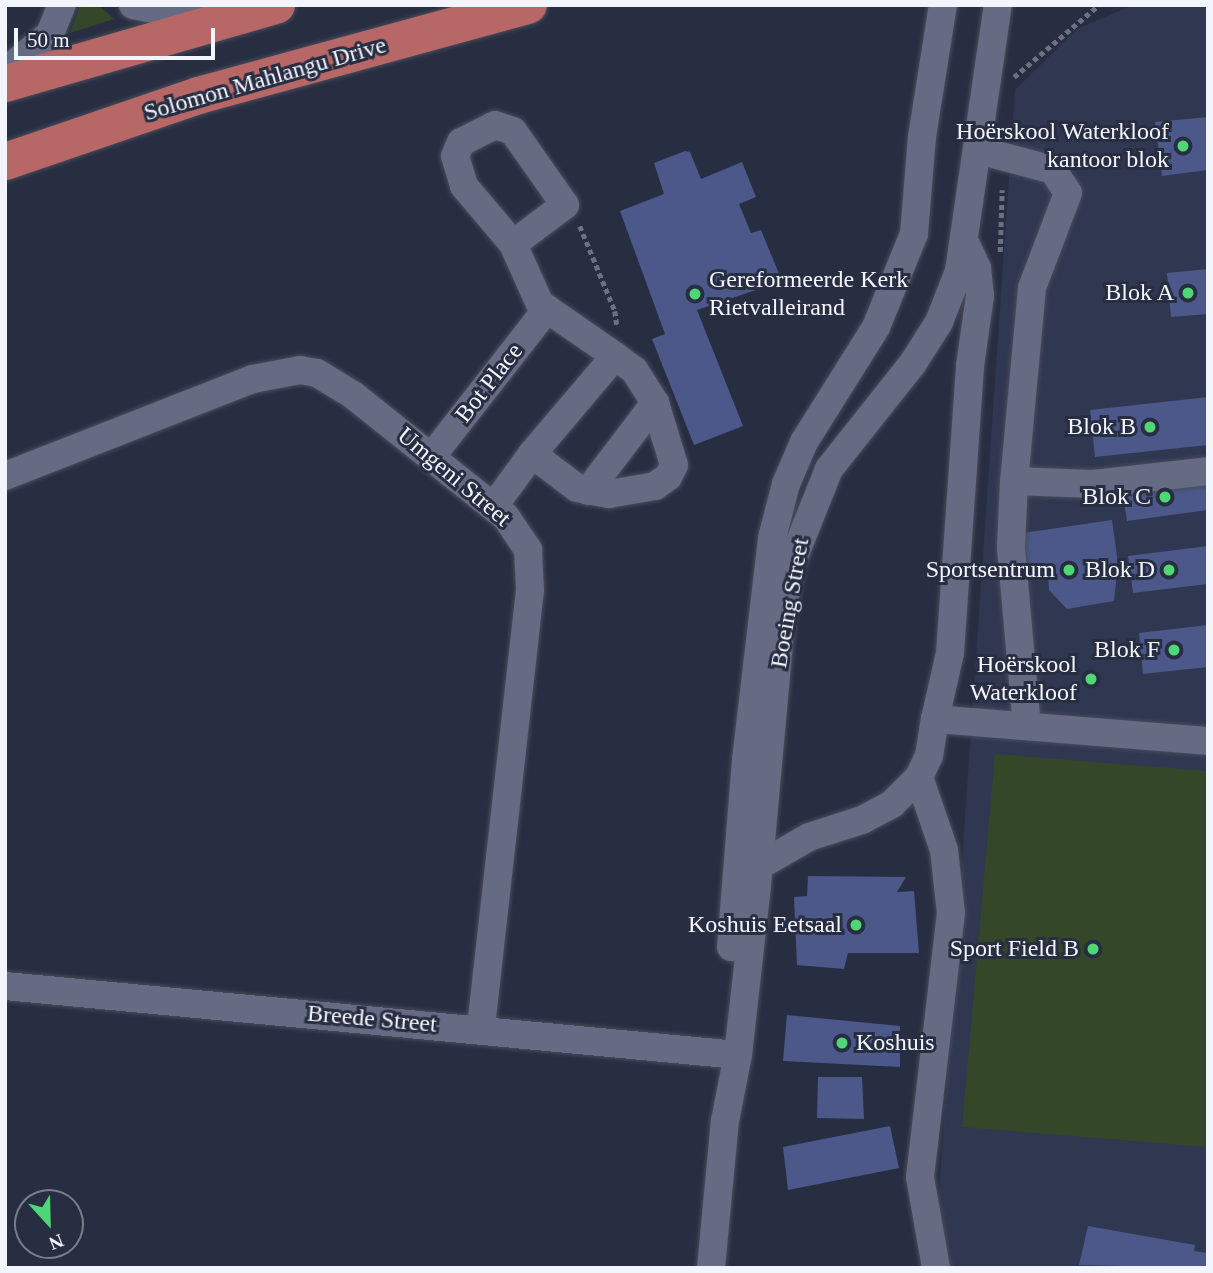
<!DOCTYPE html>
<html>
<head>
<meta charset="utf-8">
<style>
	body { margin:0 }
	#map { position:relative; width:1213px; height:1273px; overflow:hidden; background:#282e42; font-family:"Times New Roman",serif }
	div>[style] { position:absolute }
	.built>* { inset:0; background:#303751 }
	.green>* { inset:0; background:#344729 }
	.building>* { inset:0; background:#4b5889 }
	.path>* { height:4.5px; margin-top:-2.25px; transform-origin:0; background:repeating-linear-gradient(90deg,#6c7181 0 5px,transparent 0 8.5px) }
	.roads { filter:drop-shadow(0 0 2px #474c5b) drop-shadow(0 0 2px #474c5b) }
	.minor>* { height:28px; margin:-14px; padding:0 14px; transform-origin:14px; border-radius:14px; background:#646b82 }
	.major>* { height:37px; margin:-18.5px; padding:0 18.5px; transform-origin:18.5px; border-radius:18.5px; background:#b76766 }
	.dots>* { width:19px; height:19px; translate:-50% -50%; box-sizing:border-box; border:4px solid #282e42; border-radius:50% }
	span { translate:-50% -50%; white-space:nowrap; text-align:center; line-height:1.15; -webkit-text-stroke:6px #282e42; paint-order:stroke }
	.street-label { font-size:24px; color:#f2f5fd }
	.poi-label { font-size:24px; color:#f2f5fd }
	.right { translate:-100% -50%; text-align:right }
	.left { translate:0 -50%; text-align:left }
	.frame { position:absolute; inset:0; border:7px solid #f2f5fd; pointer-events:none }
	.north { position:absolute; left:14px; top:1189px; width:70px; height:70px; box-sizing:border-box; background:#282e42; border:2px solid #797e8d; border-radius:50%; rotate:158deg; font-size:19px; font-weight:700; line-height:28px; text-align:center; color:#f2f5fd }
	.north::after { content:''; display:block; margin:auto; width:24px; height:32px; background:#4fd675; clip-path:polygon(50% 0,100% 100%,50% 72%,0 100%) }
	.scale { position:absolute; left:14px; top:28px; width:201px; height:32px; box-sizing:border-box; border:4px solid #f2f5fd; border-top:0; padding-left:9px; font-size:21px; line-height:24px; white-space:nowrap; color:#f2f5fd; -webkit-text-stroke:5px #282e42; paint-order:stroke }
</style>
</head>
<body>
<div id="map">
	<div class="built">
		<i style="clip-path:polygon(1133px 5px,1208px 5px,1208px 1268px,934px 1268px,1015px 90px,1077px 29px)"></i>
	</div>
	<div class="green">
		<i style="clip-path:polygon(80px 5px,98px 5px,114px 19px,70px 33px)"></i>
		<i style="clip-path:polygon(995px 754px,1208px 771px,1208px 1147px,962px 1127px)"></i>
	</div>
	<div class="building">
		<i style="clip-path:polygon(1208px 117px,1208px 170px,1162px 176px,1155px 122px)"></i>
		<i style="clip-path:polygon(685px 151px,690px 152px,701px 179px,742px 162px,756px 197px,739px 204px,751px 233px,761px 230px,782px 281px,697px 310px,743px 426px,694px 445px,652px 339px,665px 334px,620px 211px,664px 194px,654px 163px)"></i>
		<i style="clip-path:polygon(1208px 269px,1208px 314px,1171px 317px,1167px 273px)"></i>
		<i style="clip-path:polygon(1208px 397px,1208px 445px,1095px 457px,1090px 410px)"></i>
		<i style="clip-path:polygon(1208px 469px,1208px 510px,1127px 521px,1121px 483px)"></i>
		<i style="clip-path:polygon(1112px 520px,1118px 563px,1114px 601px,1067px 609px,1049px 590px,1048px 577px,1023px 577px,1016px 534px)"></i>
		<i style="clip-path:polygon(1208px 546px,1208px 584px,1133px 593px,1128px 556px)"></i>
		<i style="clip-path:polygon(1208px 625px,1208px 667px,1143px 674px,1139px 633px)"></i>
		<i style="clip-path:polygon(808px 876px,906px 877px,897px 892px,914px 891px,919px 953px,848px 953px,844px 969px,797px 965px,794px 897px,807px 896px)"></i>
		<i style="clip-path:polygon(787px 1015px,900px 1026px,900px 1067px,783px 1061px)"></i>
		<i style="clip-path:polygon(818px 1077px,862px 1077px,864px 1119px,817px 1118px)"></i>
		<i style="clip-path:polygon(890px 1126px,899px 1168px,788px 1190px,783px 1147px)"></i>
		<i style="clip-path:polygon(1088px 1226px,1195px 1245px,1194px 1251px,1208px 1253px,1208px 1268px,1079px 1265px)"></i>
	</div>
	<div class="path">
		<i style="left:1014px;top:77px;width:111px;rotate:-40.3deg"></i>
		<i style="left:580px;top:226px;width:92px;rotate:67.6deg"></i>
		<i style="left:615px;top:311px;width:14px;rotate:82deg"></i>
		<i style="left:1000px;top:252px;width:62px;rotate:-88.2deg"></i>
	</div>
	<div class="roads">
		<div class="minor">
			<i style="left:133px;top:5px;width:51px;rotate:11.3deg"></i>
			<i style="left:183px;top:15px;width:33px"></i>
			<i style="left:5px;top:72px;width:59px;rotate:-40.2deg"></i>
			<i style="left:50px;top:34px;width:31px;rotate:-68deg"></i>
			<i style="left:978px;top:150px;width:78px;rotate:14.9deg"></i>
			<i style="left:1053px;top:170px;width:27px;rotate:57deg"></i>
			<i style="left:1068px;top:193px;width:102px;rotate:110.8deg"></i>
			<i style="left:1032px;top:288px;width:194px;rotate:95.3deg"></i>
			<i style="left:1014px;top:481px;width:67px;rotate:92.6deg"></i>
			<i style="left:1011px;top:548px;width:179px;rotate:84.9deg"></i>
			<i style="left:513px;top:244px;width:65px;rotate:-36.9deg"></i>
			<i style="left:565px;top:205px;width:90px;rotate:-125.1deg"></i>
			<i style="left:513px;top:131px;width:19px;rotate:-162deg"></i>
			<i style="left:495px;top:125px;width:38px;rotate:153deg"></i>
			<i style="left:461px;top:142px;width:15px;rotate:113deg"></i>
			<i style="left:455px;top:156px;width:31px;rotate:73deg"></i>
			<i style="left:464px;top:186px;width:76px;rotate:49.8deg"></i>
			<i style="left:513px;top:244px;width:66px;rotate:65.8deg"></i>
			<i style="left:540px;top:304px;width:91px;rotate:34.7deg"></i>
			<i style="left:432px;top:456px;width:187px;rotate:-52deg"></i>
			<i style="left:5px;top:476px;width:266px;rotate:-21.4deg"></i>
			<i style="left:253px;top:379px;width:48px;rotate:-10.8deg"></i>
			<i style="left:300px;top:370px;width:17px;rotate:10deg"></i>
			<i style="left:317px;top:373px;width:42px;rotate:31.4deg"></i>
			<i style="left:353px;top:395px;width:196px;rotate:38.6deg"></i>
			<i style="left:506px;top:517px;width:40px;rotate:56deg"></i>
			<i style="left:528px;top:550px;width:40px;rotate:87.1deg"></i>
			<i style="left:530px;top:590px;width:442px;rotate:96.4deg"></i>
			<i style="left:1014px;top:481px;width:79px;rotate:2.2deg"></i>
			<i style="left:1093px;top:484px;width:116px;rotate:-6.4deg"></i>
			<i style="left:588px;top:491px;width:111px;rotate:-52.7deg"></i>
			<i style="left:494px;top:506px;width:64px;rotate:-53.8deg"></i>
			<i style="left:532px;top:454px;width:56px;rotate:37.1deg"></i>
			<i style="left:577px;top:488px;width:33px;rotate:11deg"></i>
			<i style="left:609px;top:494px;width:47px;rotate:-9.9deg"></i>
			<i style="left:655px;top:486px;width:16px;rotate:-35deg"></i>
			<i style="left:668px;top:477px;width:13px;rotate:-63deg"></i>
			<i style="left:674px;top:465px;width:65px;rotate:-107deg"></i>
			<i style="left:655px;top:403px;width:39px;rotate:-122deg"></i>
			<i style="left:634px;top:370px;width:24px;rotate:-144deg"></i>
			<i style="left:615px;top:356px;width:128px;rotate:130.3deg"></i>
			<i style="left:935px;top:719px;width:68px;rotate:-77.2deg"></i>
			<i style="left:950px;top:653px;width:288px;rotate:-86deg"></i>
			<i style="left:970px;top:366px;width:71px;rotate:-81.9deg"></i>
			<i style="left:980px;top:296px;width:28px;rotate:-96deg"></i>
			<i style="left:977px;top:268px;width:26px;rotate:-115deg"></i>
			<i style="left:919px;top:777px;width:77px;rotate:71.1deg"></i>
			<i style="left:944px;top:850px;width:63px;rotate:83.7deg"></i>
			<i style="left:951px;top:913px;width:266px;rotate:96.7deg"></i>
			<i style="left:920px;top:1177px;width:92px;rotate:80deg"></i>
			<i style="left:759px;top:866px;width:58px;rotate:-30.1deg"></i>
			<i style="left:809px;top:837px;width:56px;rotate:-17.8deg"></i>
			<i style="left:862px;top:820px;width:34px;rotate:-28deg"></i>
			<i style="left:892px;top:804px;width:38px;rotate:-45deg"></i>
			<i style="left:919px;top:777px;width:23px;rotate:-65deg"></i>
			<i style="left:929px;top:756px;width:37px;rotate:-81deg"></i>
			<i style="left:935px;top:719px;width:274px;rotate:4.6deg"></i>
			<i style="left:731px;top:947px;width:188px;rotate:-85.4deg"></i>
			<i style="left:746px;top:760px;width:224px;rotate:-83.3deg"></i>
			<i style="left:772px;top:538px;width:56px;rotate:-75.5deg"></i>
			<i style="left:786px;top:484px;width:46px;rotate:-66.8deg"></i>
			<i style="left:804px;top:442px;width:136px;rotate:-57.9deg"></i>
			<i style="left:876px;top:327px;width:100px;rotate:-67.8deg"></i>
			<i style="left:914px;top:234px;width:97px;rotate:-85.3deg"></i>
			<i style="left:922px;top:137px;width:134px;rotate:-81deg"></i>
			<i style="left:5px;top:986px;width:736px;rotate:5.38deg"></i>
			<i style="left:711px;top:1268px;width:148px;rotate:-84.6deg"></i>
			<i style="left:725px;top:1121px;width:67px;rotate:-78.9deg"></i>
			<i style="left:738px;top:1055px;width:171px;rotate:-83.6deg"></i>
			<i style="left:757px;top:885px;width:266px;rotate:-84.8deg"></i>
			<i style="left:781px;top:620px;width:57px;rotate:-79.9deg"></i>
			<i style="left:791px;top:564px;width:102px;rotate:-68.2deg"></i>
			<i style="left:829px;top:469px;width:135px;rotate:-51.6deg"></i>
			<i style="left:913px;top:363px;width:49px;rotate:-57.6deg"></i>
			<i style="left:939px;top:322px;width:55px;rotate:-68.6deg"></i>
			<i style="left:959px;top:271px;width:269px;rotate:-81.7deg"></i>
		</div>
		<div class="major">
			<i style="left:5px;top:83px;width:282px;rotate:-16.1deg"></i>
			<i style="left:5px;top:161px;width:204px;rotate:-18.9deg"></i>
			<i style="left:198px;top:95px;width:342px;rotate:-15.3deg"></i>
		</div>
	</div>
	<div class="dots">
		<i style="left:1183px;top:146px;background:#4fd675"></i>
		<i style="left:1188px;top:293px;background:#4fd675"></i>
		<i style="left:695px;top:294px;background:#4fd675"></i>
		<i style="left:1150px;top:427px;background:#4fd675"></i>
		<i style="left:1165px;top:497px;background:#4fd675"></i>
		<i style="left:1069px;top:570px;background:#4fd675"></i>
		<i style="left:1169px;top:570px;background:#4fd675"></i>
		<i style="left:1174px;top:650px;background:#4fd675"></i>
		<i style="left:1091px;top:679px;background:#4fd675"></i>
		<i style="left:856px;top:925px;background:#4fd675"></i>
		<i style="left:1093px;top:949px;background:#4fd675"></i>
		<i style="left:842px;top:1043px;background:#4fd675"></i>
	</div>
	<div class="street-label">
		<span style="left:265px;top:79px;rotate:-16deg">Solomon Mahlangu Drive</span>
		<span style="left:489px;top:383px;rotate:-52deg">Bot Place</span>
		<span style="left:454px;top:477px;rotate:40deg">Umgeni Street</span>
		<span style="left:790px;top:603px;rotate:-80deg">Boeing Street</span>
		<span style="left:372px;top:1019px;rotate:5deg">Breede Street</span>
	</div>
	<div class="poi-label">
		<span class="right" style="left:1169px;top:146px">Hoërskool Waterkloof<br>kantoor blok</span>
		<span class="left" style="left:709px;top:294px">Gereformeerde Kerk<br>Rietvalleirand</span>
		<span class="right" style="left:1174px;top:293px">Blok A</span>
		<span class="right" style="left:1136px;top:427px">Blok B</span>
		<span class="right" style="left:1151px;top:497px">Blok C</span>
		<span class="right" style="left:1055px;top:570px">Sportsentrum</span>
		<span class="right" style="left:1155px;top:570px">Blok D</span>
		<span class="right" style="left:1160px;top:650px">Blok F</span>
		<span class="right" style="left:1077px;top:679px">Hoërskool<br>Waterkloof</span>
		<span class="right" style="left:842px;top:925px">Koshuis Eetsaal</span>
		<span class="right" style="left:1079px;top:949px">Sport Field B</span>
		<span class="left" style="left:856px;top:1043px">Koshuis</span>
	</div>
	<div class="frame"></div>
	<div class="north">N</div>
	<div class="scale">50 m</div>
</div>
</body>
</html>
